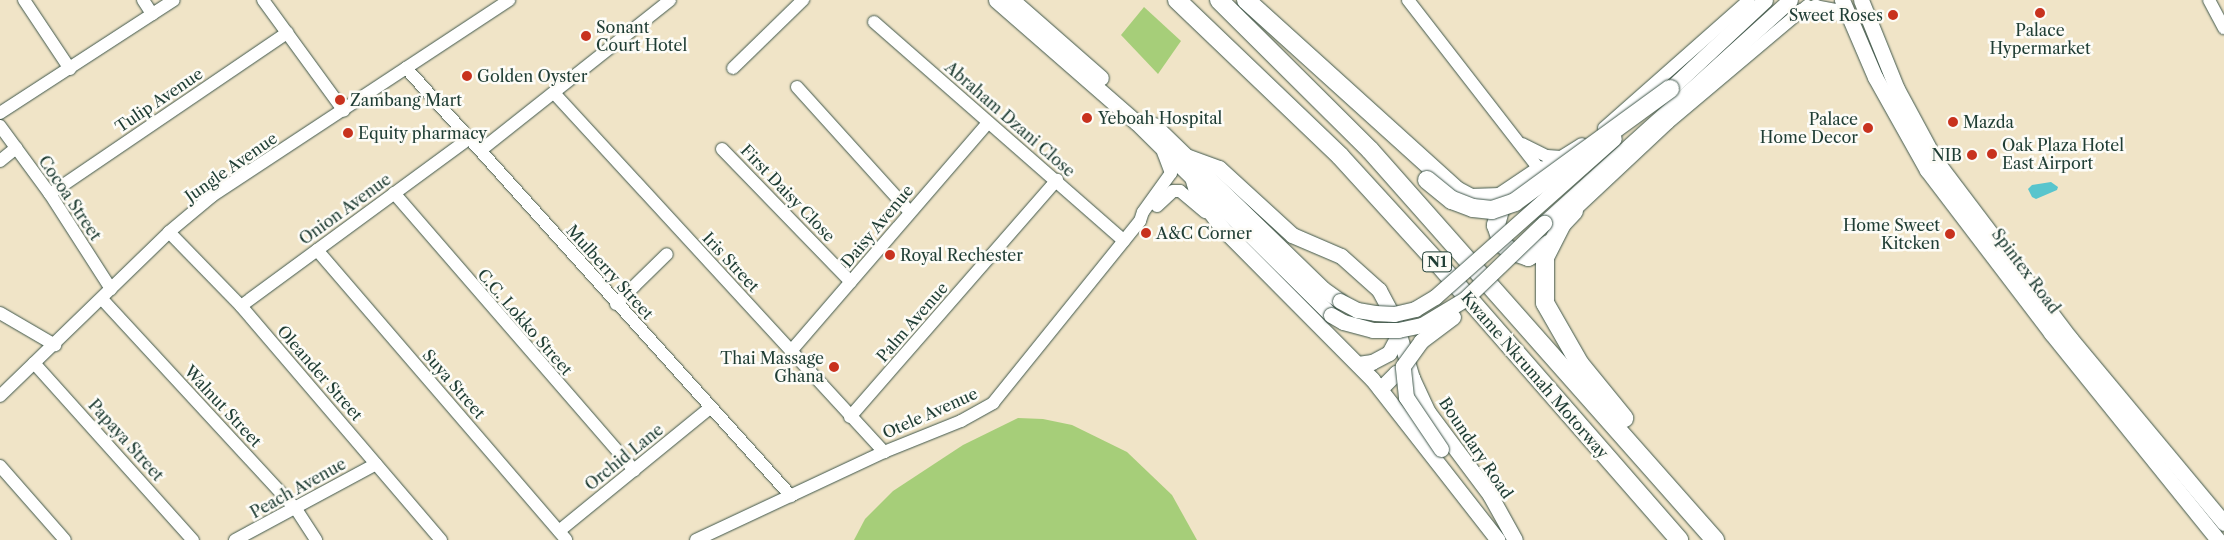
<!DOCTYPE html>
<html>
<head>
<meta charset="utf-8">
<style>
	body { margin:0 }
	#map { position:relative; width:2224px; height:540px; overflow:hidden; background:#f0e4c7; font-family:"Libre Caslon Text",serif }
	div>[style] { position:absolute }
	.green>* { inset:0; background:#a6ce79 }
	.water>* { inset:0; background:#58c5cd }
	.roads { filter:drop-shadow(0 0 1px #3e564a) drop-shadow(0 0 1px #3e564a) }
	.minor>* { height:12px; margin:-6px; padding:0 6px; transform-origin:6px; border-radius:6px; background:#fff }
	.major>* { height:15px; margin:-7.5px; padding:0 7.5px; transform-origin:7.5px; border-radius:7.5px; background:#fff }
	.highway>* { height:18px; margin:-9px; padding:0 9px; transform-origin:9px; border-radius:9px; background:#fff }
	.bridges { filter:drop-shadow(0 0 1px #3e564a) drop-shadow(0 0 1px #3e564a) }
	.major-bridge>* { height:15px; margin:-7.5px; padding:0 7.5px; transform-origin:7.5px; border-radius:7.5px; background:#fff }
	.highway-bridge>* { height:18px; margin:-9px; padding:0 9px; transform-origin:9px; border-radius:9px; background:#fff }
	.dots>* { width:14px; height:14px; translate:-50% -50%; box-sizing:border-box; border:2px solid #fdfcf7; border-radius:50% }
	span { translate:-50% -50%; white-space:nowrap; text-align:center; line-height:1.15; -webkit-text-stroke:5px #fdfcf7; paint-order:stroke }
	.shield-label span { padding:1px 4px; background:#fdfcf7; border:1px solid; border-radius:4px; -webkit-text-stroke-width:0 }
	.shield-label { font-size:15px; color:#1f3d34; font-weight:700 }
	.poi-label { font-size:16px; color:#1f3d34 }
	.right { translate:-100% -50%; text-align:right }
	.left { translate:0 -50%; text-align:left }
	.street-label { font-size:16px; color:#1f3d34 }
</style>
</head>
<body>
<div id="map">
	<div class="green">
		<i style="clip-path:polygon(1144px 7px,1181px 41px,1158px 74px,1121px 35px)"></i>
		<i style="clip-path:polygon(1018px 418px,1043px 419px,1072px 425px,1127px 452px,1172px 495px,1197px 540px,854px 540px,865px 519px,893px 491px,963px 445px)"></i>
	</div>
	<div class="water">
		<i style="clip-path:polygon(2051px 182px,2058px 187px,2057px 190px,2036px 199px,2032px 197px,2028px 189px,2032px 185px)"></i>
	</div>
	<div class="roads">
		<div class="minor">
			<i style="left:24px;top:0;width:83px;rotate:56.3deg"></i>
			<i style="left:143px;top:0;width:17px;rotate:57deg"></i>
			<i style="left:263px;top:0;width:137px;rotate:53.9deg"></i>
			<i style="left:1408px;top:0;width:215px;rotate:52.2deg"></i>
			<i style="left:1540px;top:170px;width:49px;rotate:-31.8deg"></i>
			<i style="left:2209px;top:0;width:32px;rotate:62deg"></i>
			<i style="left:874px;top:22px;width:332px;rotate:41.2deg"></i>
			<i style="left:406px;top:68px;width:576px;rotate:48.03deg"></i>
			<i style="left:733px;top:68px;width:98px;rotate:-44.2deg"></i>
			<i style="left:797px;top:87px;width:167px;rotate:47.9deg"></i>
			<i style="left:554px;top:93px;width:488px;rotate:47.4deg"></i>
			<i style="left:0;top:113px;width:207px;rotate:-33deg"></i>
			<i style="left:0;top:126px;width:84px;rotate:53.7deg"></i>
			<i style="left:50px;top:194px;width:113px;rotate:57.3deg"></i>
			<i style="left:1604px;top:128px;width:193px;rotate:-41.4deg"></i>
			<i style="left:1522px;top:144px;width:28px;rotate:26deg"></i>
			<i style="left:1547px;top:156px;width:14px;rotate:4deg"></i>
			<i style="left:722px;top:149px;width:185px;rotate:45.9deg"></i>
			<i style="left:481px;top:150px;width:241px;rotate:-38.4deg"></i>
			<i style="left:0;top:161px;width:21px;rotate:-39deg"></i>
			<i style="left:394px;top:193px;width:367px;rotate:49.1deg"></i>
			<i style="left:50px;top:194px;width:287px;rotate:-34.2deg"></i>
			<i style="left:1157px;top:206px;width:22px;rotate:-43deg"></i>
			<i style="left:1173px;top:191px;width:7px"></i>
			<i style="left:1180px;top:191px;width:33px;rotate:40deg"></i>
			<i style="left:1574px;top:211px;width:129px;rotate:-43.1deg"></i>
			<i style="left:1668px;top:123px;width:182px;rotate:-40.1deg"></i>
			<i style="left:169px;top:232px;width:103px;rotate:45.8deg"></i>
			<i style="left:241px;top:306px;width:308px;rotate:49.5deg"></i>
			<i style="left:317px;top:250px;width:382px;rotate:49.3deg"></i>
			<i style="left:102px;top:299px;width:286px;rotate:47.3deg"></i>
			<i style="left:296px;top:509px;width:37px;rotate:57deg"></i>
			<i style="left:616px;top:304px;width:71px;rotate:-44.4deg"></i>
			<i style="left:241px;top:306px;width:284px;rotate:-36.3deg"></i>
			<i style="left:0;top:313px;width:64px;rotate:30.2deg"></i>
			<i style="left:791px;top:351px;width:301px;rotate:-49.2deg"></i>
			<i style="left:34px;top:363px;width:238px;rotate:48.1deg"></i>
			<i style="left:0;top:396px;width:235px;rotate:-44.1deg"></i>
			<i style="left:169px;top:232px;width:56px;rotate:-39.9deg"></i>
			<i style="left:212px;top:196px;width:356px;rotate:-33.4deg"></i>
			<i style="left:850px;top:417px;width:315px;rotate:-48.9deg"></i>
			<i style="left:0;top:466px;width:98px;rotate:48.7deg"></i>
			<i style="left:559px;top:531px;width:195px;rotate:-39.2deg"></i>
			<i style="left:235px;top:540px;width:160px;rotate:-28.3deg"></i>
			<i style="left:696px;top:540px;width:208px;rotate:-25.1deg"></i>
			<i style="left:884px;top:452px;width:83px;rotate:-21.9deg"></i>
			<i style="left:961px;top:421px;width:37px;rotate:-29deg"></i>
			<i style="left:993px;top:403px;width:234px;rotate:-51.1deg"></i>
			<i style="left:1140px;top:221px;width:9px;rotate:-72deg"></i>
			<i style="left:1143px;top:212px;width:48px;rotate:-54.3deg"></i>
			<i style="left:1171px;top:173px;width:22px;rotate:-111deg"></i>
		</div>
		<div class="major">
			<i style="left:996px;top:0;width:186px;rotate:41.1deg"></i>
			<i style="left:1136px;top:122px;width:274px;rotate:44.7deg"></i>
			<i style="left:1012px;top:0;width:118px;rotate:41.2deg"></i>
			<i style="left:1842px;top:0;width:84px;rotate:66.8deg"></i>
			<i style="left:1875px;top:77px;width:107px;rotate:60.8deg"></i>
			<i style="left:1927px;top:170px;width:205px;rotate:52.7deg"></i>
			<i style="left:2051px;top:333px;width:266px;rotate:51.1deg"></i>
			<i style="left:1861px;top:0;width:96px;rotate:68deg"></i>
			<i style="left:1897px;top:89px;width:82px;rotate:61.6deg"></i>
			<i style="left:1936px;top:161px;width:222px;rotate:52.9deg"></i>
			<i style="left:2070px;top:338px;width:241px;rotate:50.2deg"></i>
			<i style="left:1801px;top:11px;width:15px;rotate:-16deg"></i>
			<i style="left:1815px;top:7px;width:32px;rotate:11deg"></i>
			<i style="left:1670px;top:89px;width:130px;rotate:-43.1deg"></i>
			<i style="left:1154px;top:125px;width:235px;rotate:44.1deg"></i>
			<i style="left:1323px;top:289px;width:21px;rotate:35deg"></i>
			<i style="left:1186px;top:156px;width:35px;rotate:20deg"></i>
			<i style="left:1219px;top:168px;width:99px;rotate:42.5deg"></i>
			<i style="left:1292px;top:235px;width:53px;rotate:23.2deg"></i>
			<i style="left:1341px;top:256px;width:51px;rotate:41.8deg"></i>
			<i style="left:1379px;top:290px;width:32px;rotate:62deg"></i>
			<i style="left:1394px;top:318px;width:63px;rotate:73.3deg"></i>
			<i style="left:1412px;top:378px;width:38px;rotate:65deg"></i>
			<i style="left:1428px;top:412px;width:104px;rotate:53.2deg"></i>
			<i style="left:1490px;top:495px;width:51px;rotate:60.9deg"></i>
			<i style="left:1192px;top:177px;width:18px;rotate:74deg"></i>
			<i style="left:1197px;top:194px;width:42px;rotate:53.7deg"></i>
			<i style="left:1222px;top:228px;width:213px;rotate:45.2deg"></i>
			<i style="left:1372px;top:379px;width:204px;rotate:52deg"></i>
			<i style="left:1544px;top:223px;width:332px;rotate:-42.2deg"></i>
			<i style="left:1358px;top:364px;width:14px;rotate:-8deg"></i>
			<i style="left:1372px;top:362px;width:19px;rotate:-28deg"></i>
			<i style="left:1389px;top:353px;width:21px;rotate:-62deg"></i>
			<i style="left:1380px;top:389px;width:23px;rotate:-45deg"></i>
			<i style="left:1396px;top:373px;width:17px;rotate:17deg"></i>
		</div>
		<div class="highway">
			<i style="left:1177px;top:0;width:226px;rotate:43.7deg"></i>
			<i style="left:1340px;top:156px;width:142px;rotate:47.6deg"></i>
			<i style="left:1436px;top:261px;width:370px;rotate:48.9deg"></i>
			<i style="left:1219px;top:0;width:213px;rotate:44.8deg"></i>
			<i style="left:1370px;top:150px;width:521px;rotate:48.5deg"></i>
			<i style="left:1246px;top:0;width:283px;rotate:42.1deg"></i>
			<i style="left:1456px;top:190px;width:17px;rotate:28deg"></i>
			<i style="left:1471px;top:198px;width:29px;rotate:-2deg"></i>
			<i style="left:1500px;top:197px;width:48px;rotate:-34deg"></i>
			<i style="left:1509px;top:198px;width:15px;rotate:127deg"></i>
			<i style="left:1500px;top:210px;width:16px;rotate:105deg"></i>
			<i style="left:1496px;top:225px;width:20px;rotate:72deg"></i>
			<i style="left:1502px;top:244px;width:11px;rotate:38deg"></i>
			<i style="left:1511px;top:251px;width:18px;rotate:19deg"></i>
			<i style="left:1528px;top:257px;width:25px;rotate:-32deg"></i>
			<i style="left:1574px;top:211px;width:18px;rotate:133deg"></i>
			<i style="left:1562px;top:224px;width:37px;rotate:117deg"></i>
			<i style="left:1545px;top:257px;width:46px;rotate:90deg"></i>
			<i style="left:1545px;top:303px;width:70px;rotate:60.2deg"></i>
			<i style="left:1580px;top:364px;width:70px;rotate:50.8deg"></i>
		</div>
	</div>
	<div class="bridges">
		<div class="major-bridge">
			<i style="left:1340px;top:301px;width:19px;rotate:28deg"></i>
			<i style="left:1357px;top:310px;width:18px;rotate:9deg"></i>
			<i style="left:1375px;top:313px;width:19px;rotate:3deg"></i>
			<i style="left:1394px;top:314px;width:22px;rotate:-13deg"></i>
			<i style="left:1415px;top:309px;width:23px;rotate:-31deg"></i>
			<i style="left:1435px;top:297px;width:239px;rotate:-41.6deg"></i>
			<i style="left:1331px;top:315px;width:14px;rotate:30deg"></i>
			<i style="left:1343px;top:322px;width:31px;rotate:15deg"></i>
			<i style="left:1373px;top:330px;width:25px"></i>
			<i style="left:1398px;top:330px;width:25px;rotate:-12deg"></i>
			<i style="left:1422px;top:325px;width:50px;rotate:-31.2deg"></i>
			<i style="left:1465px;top:299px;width:110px;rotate:-43.9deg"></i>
			<i style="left:1441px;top:449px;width:63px;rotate:-123.9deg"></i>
			<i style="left:1406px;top:397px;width:31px;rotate:-96deg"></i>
			<i style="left:1403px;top:366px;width:31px;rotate:-54deg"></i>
			<i style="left:1421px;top:341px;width:40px;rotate:-37deg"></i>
		</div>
		<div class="highway-bridge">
			<i style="left:1427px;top:180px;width:32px;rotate:39deg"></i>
			<i style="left:1452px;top:200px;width:22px;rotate:21deg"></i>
			<i style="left:1473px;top:208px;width:19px;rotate:6deg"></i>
			<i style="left:1492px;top:210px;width:24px;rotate:-19deg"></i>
			<i style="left:1515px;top:202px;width:192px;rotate:-36.1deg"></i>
		</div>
	</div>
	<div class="dots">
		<i style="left:2040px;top:13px;background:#c8321e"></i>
		<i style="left:1893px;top:15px;background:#c8321e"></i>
		<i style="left:586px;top:36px;background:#c8321e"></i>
		<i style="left:467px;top:76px;background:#c8321e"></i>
		<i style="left:340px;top:100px;background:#c8321e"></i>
		<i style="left:1087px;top:118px;background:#c8321e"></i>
		<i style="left:1953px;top:122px;background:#c8321e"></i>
		<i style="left:1868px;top:128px;background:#c8321e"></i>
		<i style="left:348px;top:133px;background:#c8321e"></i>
		<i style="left:1992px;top:154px;background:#c8321e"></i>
		<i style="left:1972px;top:155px;background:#c8321e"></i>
		<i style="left:1146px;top:233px;background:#c8321e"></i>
		<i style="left:1950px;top:234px;background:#c8321e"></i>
		<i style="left:890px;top:255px;background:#c8321e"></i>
		<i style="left:834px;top:367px;background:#c8321e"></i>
	</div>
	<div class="shield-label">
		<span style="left:1437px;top:262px">N1</span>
	</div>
	<div class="poi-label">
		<span class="right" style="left:1883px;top:15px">Sweet Roses</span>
		<span class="left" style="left:596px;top:36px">Sonant<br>Court Hotel</span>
		<span style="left:2040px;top:39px">Palace<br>Hypermarket</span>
		<span class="left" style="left:477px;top:76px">Golden Oyster</span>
		<span class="left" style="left:350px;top:100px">Zambang Mart</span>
		<span class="left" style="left:1098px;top:118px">Yeboah Hospital</span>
		<span class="right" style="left:1858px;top:128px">Palace<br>Home Decor</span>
		<span class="left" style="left:1963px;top:122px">Mazda</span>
		<span class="left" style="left:358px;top:133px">Equity pharmacy</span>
		<span class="left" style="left:2002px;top:154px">Oak Plaza Hotel<br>East Airport</span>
		<span class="right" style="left:1962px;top:155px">NIB</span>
		<span class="right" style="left:1940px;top:234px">Home Sweet<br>Kitcken</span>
		<span class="left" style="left:1156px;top:233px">A&amp;C Corner</span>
		<span class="left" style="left:900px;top:255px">Royal Rechester</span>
		<span class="right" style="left:824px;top:367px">Thai Massage<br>Ghana</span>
	</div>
	<div class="street-label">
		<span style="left:159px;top:100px;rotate:-34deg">Tulip Avenue</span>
		<span style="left:1010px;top:119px;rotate:41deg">Abraham Dzani Close</span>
		<span style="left:231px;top:167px;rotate:-35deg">Jungle Avenue</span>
		<span style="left:788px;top:193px;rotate:46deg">First Daisy Close</span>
		<span style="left:70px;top:198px;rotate:56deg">Cocoa Street</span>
		<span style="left:345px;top:209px;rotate:-36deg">Onion Avenue</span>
		<span style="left:877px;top:226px;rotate:-50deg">Daisy Avenue</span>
		<span style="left:731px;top:262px;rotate:47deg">Iris Street</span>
		<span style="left:2026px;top:271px;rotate:53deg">Spintex Road</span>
		<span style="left:610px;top:272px;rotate:48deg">Mulberry Street</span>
		<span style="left:525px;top:322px;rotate:49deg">C.C. Lokko Street</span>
		<span style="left:912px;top:322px;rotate:-49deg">Palm Avenue</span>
		<span style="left:320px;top:373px;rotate:49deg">Oleander Street</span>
		<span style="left:1535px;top:375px;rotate:49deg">Kwame Nkrumah Motorway</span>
		<span style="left:454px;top:384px;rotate:49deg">Suya Street</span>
		<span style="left:223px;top:406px;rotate:47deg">Walnut Street</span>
		<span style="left:930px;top:413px;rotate:-24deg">Otele Avenue</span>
		<span style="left:126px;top:440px;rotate:48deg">Papaya Street</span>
		<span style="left:1476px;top:448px;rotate:56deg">Boundary Road</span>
		<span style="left:624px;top:457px;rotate:-39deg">Orchid Lane</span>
		<span style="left:298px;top:488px;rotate:-29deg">Peach Avenue</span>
	</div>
</div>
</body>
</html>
